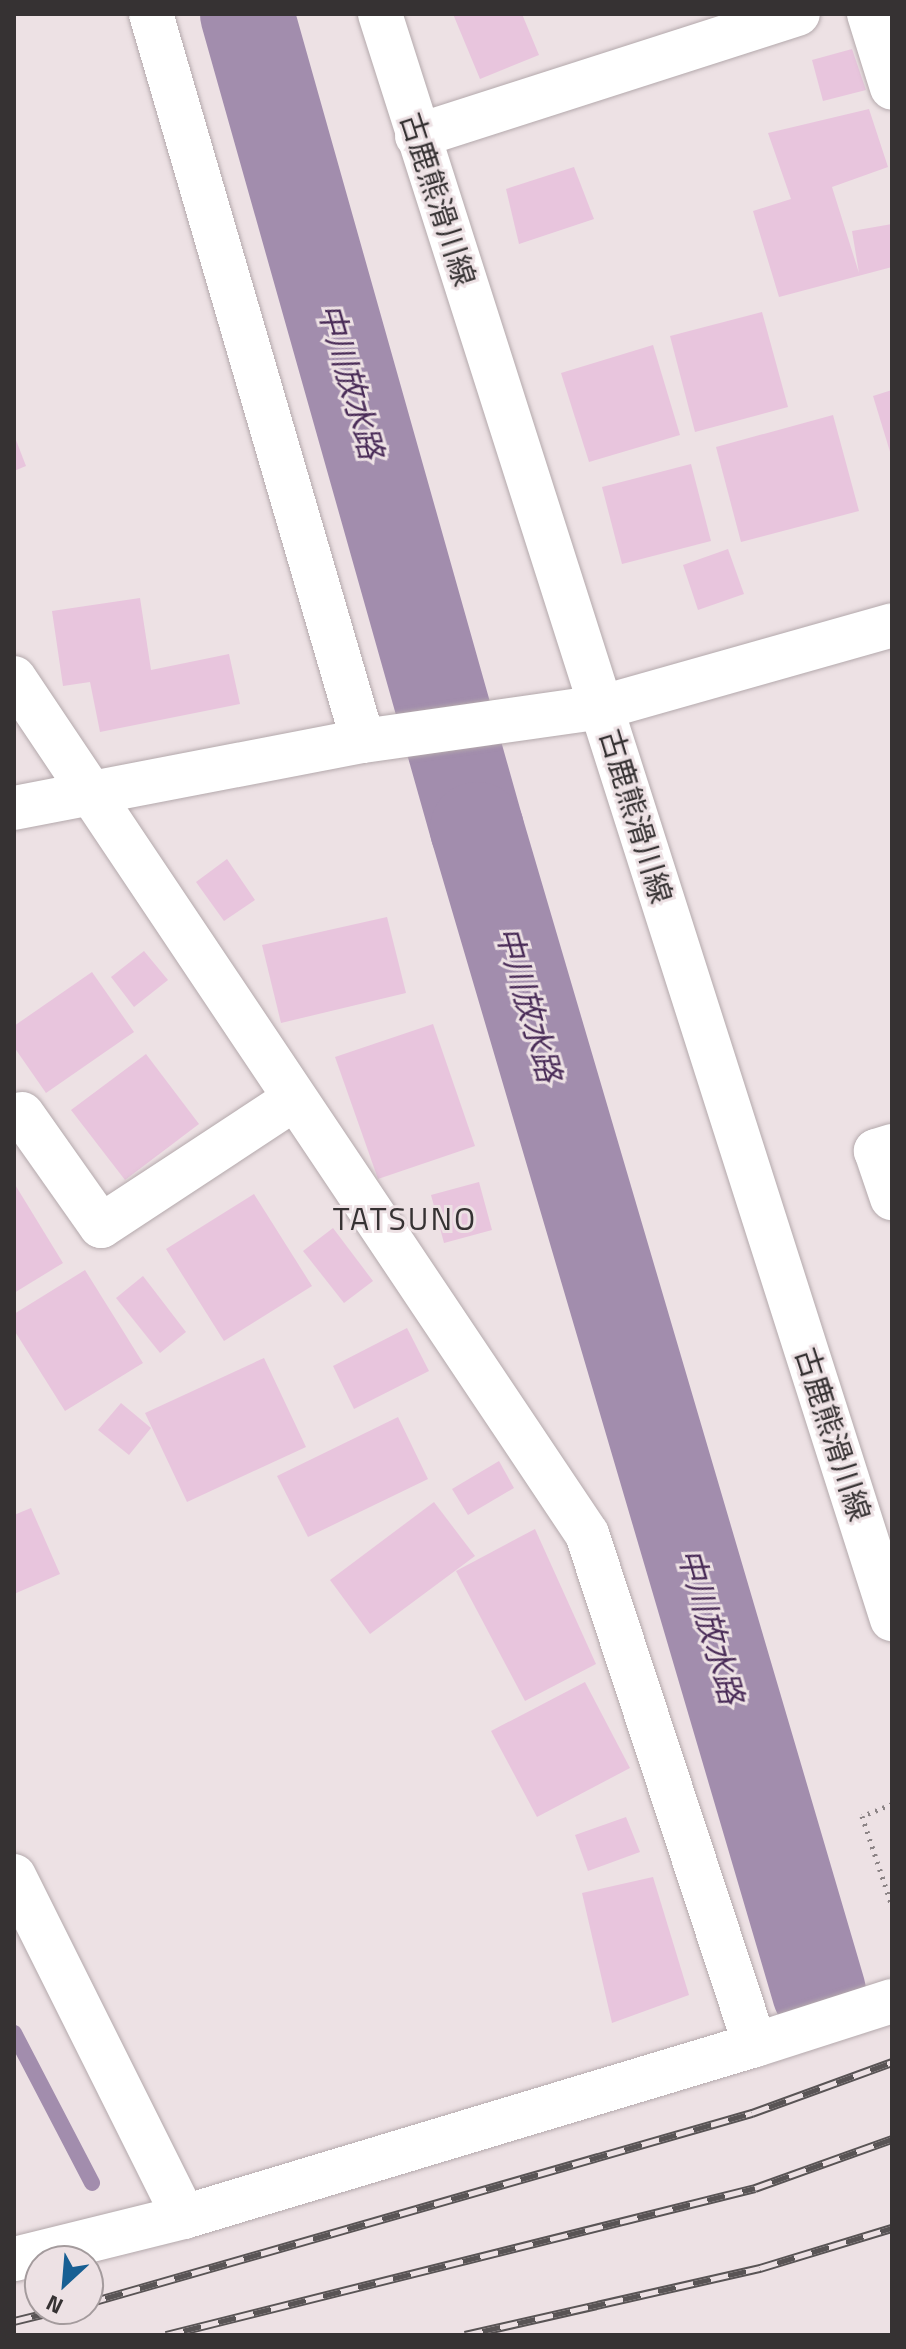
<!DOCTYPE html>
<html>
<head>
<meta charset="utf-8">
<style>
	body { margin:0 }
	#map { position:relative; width:906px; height:2349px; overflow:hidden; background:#ede1e4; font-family:"Titillium Web","Noto Sans JP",sans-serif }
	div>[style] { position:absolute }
	.stream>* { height:16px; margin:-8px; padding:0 8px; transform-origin:8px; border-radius:8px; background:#a28dad }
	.river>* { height:94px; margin:-47px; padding:0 47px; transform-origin:47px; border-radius:47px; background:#a28dad }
	.building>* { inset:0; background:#e8c5dd }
	.path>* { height:5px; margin-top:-2.5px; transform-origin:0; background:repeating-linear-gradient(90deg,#8c8486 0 2px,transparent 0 8px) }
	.roads { filter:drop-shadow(0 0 2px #b4a9ac) drop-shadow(0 0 2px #b4a9ac) }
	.minor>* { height:44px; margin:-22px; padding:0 22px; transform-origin:22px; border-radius:22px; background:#fff }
	.major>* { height:44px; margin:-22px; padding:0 22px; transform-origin:22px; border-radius:22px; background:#fff }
	.rail>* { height:9px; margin-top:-4.5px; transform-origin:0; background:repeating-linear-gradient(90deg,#ede1e4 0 18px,#595455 0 36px); box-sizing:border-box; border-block:2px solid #595455 }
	span { translate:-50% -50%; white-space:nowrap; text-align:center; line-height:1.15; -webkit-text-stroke:6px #ede1e4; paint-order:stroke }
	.street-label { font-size:30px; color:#363233 }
	.water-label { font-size:32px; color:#4a2c58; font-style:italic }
	.neighbourhood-label { font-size:32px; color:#363233; letter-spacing:2px }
	.frame { position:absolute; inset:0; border:16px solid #363233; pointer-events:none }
	.north { position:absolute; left:24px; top:2245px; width:80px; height:80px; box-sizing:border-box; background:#ede1e4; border:2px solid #a49b9d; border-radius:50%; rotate:206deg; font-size:22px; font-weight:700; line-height:32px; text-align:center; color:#363233 }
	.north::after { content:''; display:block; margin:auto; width:28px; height:36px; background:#185f93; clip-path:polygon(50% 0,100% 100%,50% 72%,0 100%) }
</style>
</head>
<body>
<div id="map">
	<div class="stream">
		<i style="left:14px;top:2033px;width:169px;rotate:62.5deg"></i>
	</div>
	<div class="river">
		<i style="left:247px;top:14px;width:847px;rotate:74.24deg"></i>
		<i style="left:477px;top:829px;width:1212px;rotate:73.61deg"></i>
	</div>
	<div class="building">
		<i style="clip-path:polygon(453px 14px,522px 14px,539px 55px,480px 79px)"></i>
		<i style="clip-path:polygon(852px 49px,866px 90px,823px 101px,812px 60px)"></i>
		<i style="clip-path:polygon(869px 109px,888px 167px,832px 187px,859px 273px,852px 231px,892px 224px,892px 267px,779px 297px,753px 211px,791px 199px,768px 133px)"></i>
		<i style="clip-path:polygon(574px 167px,594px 219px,519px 244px,506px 189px)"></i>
		<i style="clip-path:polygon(762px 312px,788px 407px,695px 432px,670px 336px)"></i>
		<i style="clip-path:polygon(653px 345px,680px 435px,589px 462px,561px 373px)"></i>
		<i style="clip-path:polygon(892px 390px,892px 455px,891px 455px,873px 396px)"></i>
		<i style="clip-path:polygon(833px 415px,859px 511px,741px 542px,716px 447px)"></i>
		<i style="clip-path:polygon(14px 435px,26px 466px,14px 471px)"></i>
		<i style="clip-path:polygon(691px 464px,711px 541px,622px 564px,602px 487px)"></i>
		<i style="clip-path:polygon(728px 549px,744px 594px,698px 610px,683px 565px)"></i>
		<i style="clip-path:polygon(140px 598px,151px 670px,229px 654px,240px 704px,100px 732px,90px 682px,63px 686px,52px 611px)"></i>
		<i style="clip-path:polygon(227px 859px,255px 900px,224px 921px,196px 882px)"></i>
		<i style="clip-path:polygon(387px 917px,406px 993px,281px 1023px,262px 945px)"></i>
		<i style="clip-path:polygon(144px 951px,168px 980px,134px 1007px,111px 977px)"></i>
		<i style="clip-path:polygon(92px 972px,134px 1032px,46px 1093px,14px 1047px,14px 1026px)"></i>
		<i style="clip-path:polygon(433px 1024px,475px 1146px,378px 1179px,335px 1057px)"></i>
		<i style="clip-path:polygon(146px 1054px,199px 1124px,125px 1180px,71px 1110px)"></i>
		<i style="clip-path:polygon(479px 1182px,492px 1230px,444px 1243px,431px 1195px)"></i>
		<i style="clip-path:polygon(14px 1183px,63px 1263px,14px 1293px)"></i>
		<i style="clip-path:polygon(254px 1194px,312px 1286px,224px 1341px,166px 1249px)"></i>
		<i style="clip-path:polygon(333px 1228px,373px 1281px,344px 1303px,303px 1251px)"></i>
		<i style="clip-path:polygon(85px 1270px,143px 1363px,65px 1411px,14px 1330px,14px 1314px)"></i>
		<i style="clip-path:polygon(143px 1276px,186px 1332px,160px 1353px,116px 1298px)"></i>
		<i style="clip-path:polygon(407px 1328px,429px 1371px,354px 1409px,333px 1366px)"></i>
		<i style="clip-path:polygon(264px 1358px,306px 1447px,187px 1502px,145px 1413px)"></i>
		<i style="clip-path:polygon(121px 1403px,151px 1428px,129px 1455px,98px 1430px)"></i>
		<i style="clip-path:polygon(398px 1417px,428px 1479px,308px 1537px,277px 1476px)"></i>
		<i style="clip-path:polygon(499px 1461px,514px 1488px,468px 1515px,452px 1489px)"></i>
		<i style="clip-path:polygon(434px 1502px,475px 1556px,370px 1634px,330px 1580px)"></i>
		<i style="clip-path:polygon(31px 1508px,60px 1574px,14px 1594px,14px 1515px)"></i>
		<i style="clip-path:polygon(535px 1529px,596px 1664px,525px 1701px,456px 1571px)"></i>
		<i style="clip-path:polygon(585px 1682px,630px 1768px,537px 1817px,491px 1731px)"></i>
		<i style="clip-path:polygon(626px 1817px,640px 1852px,588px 1871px,575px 1835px)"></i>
		<i style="clip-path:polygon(653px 1877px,689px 1995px,612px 2023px,582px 1893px)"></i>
	</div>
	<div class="path">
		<i style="left:892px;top:1804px;width:32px;rotate:158deg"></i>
		<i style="left:862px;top:1816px;width:95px;rotate:71.6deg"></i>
	</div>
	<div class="roads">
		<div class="minor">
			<i style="left:151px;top:14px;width:757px;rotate:73.74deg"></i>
			<i style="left:869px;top:14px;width:77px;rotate:72.7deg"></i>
			<i style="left:417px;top:136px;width:400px;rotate:-17.8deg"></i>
			<i style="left:14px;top:678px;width:1030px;rotate:56.2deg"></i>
			<i style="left:587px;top:1534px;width:538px;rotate:71.8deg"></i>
			<i style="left:755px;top:2045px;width:596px;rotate:163.24deg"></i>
			<i style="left:184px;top:2217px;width:175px;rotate:166.1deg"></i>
			<i style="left:14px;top:808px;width:355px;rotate:-10.9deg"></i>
			<i style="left:363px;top:741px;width:242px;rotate:-8.1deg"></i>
			<i style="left:603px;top:707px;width:300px;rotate:-15.8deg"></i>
			<i style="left:22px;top:1114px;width:137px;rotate:54.8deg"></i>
			<i style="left:101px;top:1226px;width:230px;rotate:-33.3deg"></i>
			<i style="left:892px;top:1146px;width:17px;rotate:163deg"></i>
			<i style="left:876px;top:1151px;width:50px;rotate:71.2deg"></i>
			<i style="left:14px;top:1876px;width:381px;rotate:63.5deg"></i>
			<i style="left:755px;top:2045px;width:144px;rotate:-17.8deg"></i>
		</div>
		<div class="major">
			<i style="left:380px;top:14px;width:1685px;rotate:72.31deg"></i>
		</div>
	</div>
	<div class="rail">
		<i style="left:88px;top:2303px;width:691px;rotate:-15.97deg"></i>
		<i style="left:752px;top:2113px;width:149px;rotate:-20deg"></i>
		<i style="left:14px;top:2321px;width:50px;rotate:-13.8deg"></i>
		<i style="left:166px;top:2335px;width:607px;rotate:-14.01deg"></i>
		<i style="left:755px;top:2188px;width:145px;rotate:-19.7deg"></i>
		<i style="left:465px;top:2335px;width:303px;rotate:-12.8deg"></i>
		<i style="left:760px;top:2268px;width:138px;rotate:-16.9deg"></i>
	</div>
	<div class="street-label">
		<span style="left:438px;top:199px;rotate:72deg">古鹿熊滑川線</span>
		<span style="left:636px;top:816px;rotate:73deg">古鹿熊滑川線</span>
		<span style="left:833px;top:1434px;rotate:72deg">古鹿熊滑川線</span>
	</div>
	<div class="water-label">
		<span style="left:351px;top:381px;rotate:74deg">中川放水路</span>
		<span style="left:529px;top:1004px;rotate:74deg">中川放水路</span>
		<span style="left:711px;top:1626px;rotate:74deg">中川放水路</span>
	</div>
	<div class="neighbourhood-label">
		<span style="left:405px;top:1218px">TATSUNO</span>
	</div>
	<div class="frame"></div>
	<div class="north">N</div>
</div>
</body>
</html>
